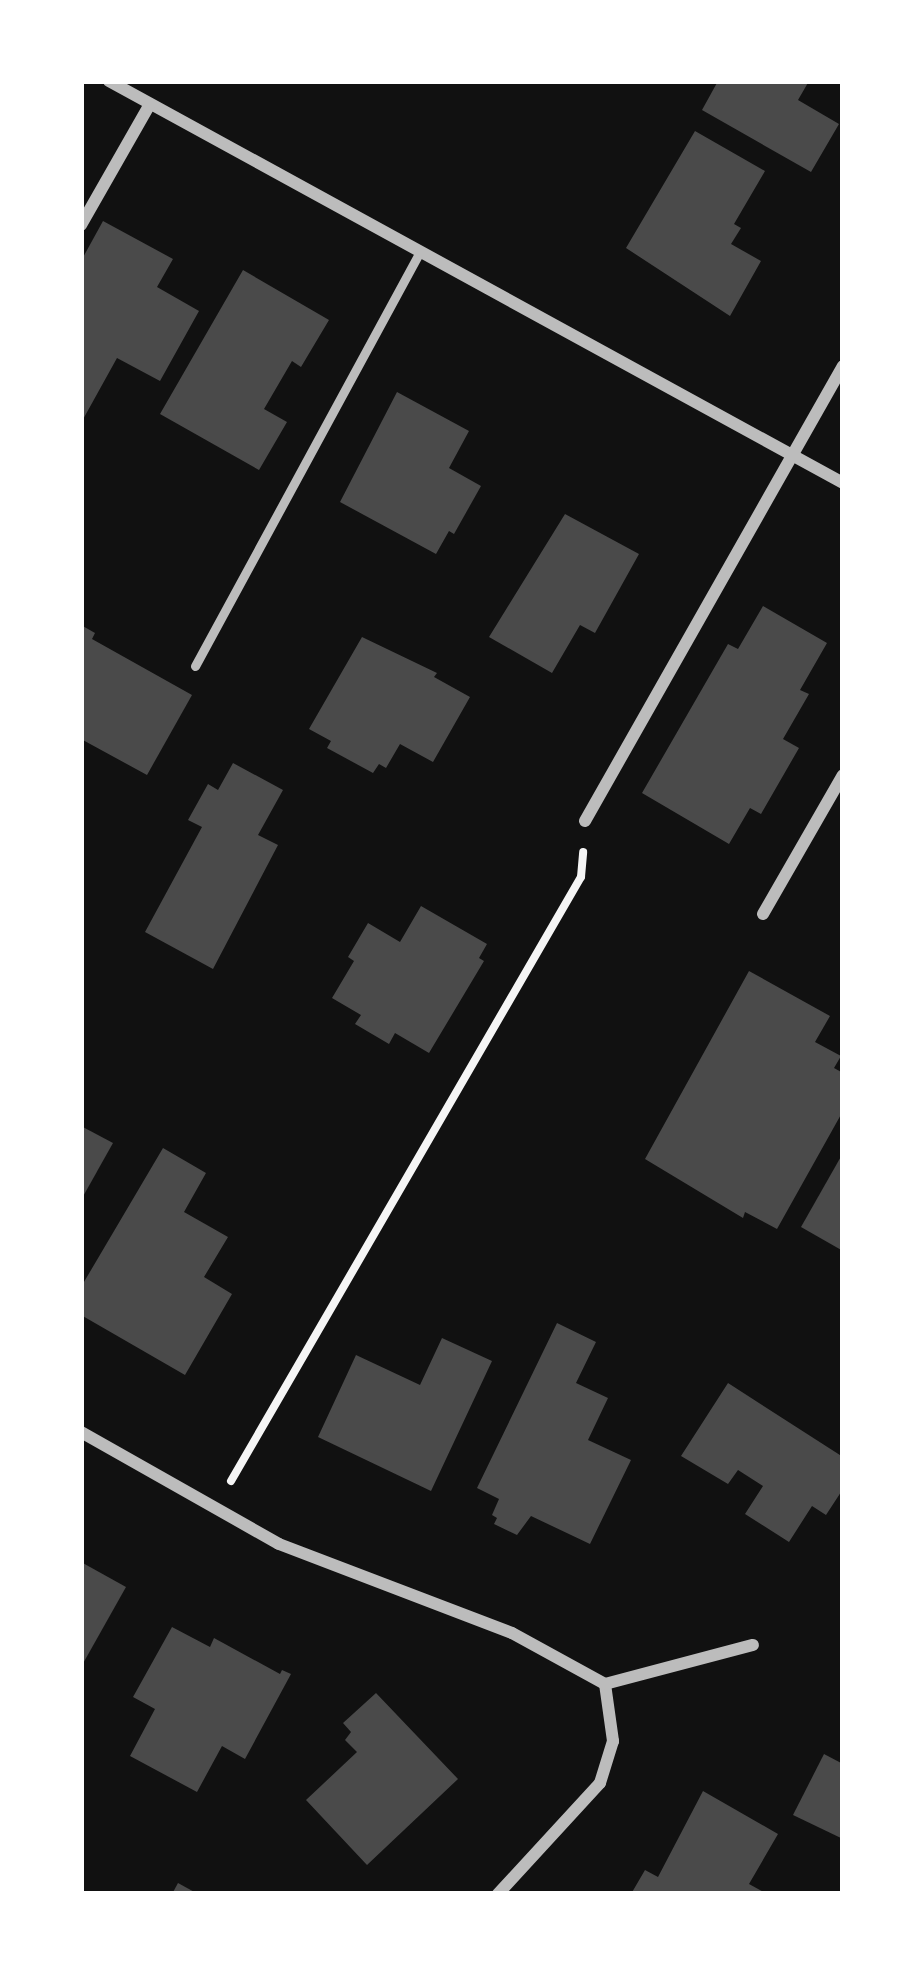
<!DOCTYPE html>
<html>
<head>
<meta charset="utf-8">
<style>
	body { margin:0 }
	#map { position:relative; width:924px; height:1975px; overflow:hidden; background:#111; font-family:Inter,sans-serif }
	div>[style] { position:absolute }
	.building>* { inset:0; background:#4a4a4a }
	.path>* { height:8px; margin:-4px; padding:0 4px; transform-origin:4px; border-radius:4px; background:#f5f5f5 }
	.service>* { height:9px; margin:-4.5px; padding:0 4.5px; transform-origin:4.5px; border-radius:4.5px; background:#bcbcbc }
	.minor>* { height:12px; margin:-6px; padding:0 6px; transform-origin:6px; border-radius:6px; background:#bcbcbc }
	span { translate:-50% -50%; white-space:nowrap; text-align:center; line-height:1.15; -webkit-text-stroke:9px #fff; paint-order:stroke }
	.frame { position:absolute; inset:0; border:84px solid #fff; pointer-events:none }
</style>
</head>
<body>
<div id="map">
	<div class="building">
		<i style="clip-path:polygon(718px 81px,809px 81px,798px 100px,839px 124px,811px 172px,702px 110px)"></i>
		<i style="clip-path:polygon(695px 131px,765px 171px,734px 224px,741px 228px,731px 244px,761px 261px,730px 316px,626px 248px)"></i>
		<i style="clip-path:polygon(103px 221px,173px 259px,157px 287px,199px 311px,160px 381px,117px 358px,81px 423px,81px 261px)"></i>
		<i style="clip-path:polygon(243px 270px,329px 320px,301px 367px,292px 361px,264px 409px,287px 422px,259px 470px,160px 414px)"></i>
		<i style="clip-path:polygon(397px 392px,469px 431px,449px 468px,481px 486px,454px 534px,449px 531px,436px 554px,340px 502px)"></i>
		<i style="clip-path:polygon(565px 514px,639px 554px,595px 633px,580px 625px,552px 673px,489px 637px)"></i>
		<i style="clip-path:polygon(763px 606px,827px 643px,800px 690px,809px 694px,783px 739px,799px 748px,761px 814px,750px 808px,729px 844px,642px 793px,728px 644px,738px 649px)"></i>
		<i style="clip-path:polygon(81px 625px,95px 633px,92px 639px,192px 695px,147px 775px,81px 739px)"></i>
		<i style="clip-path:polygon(362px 637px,437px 673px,434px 677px,470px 697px,433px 762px,400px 744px,386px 768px,379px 764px,373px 773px,327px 748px,331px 741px,309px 729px)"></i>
		<i style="clip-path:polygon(233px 763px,283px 790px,258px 835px,278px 845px,213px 969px,145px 932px,202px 827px,188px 820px,208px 784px,218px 790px)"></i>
		<i style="clip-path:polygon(421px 906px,487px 944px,479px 958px,484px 961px,429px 1053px,395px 1033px,389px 1044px,355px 1024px,361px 1015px,332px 998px,354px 961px,348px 957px,368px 923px,400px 942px)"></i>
		<i style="clip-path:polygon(749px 971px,830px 1016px,815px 1042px,841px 1056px,834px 1068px,843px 1073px,843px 1111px,777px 1229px,745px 1212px,743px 1218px,645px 1159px)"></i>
		<i style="clip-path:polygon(81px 1126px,113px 1143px,81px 1200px)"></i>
		<i style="clip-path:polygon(163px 1148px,206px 1173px,184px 1212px,228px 1237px,204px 1277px,232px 1294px,185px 1375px,81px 1315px,81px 1287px)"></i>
		<i style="clip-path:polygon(843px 1153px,843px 1251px,801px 1227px)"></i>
		<i style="clip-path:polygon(557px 1323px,596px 1342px,576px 1383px,608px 1398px,588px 1440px,631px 1460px,590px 1544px,531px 1516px,517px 1535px,494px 1524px,497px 1518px,492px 1515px,499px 1499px,477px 1488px)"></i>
		<i style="clip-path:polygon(442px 1338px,492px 1361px,431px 1491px,318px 1437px,356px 1355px,420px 1385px)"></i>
		<i style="clip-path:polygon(728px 1383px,843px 1457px,843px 1489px,826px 1515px,812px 1506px,789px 1542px,745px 1514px,763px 1486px,738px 1470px,728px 1484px,681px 1456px)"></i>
		<i style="clip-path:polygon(81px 1562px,126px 1587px,81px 1667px)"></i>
		<i style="clip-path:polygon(172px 1627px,210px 1647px,214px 1638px,280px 1674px,282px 1670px,291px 1674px,245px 1759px,222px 1746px,197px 1792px,130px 1756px,155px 1709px,133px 1697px)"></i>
		<i style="clip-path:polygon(376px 1693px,458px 1779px,367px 1865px,306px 1800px,357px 1752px,345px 1740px,351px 1732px,343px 1723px)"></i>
		<i style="clip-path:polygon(824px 1754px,843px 1764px,843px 1839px,793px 1815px)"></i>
		<i style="clip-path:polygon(703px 1791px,778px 1834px,749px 1884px,767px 1894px,631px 1894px,645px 1870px,658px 1877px)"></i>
		<i style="clip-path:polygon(178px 1883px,198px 1894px,172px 1894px)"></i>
	</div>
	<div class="path">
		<i style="left:231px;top:1481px;width:698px;rotate:-59.91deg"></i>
		<i style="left:581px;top:877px;width:25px;rotate:-85deg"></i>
	</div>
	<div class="service">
		<i style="left:195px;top:666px;width:470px;rotate:-61.5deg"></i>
	</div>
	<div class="minor">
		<i style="left:109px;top:81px;width:837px;rotate:28.71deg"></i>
		<i style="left:81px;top:225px;width:139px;rotate:-60.3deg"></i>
		<i style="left:585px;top:821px;width:523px;rotate:-60.45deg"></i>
		<i style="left:763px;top:914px;width:160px;rotate:-60.1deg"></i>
		<i style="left:81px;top:1432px;width:227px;rotate:29.5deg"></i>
		<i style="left:279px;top:1544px;width:249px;rotate:20.9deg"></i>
		<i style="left:512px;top:1633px;width:106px;rotate:28.7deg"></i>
		<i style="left:605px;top:1684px;width:58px;rotate:82deg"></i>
		<i style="left:613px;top:1741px;width:44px;rotate:107.2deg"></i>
		<i style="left:600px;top:1783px;width:151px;rotate:132.6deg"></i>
		<i style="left:605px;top:1684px;width:153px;rotate:-14.8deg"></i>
	</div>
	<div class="frame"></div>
</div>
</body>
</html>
